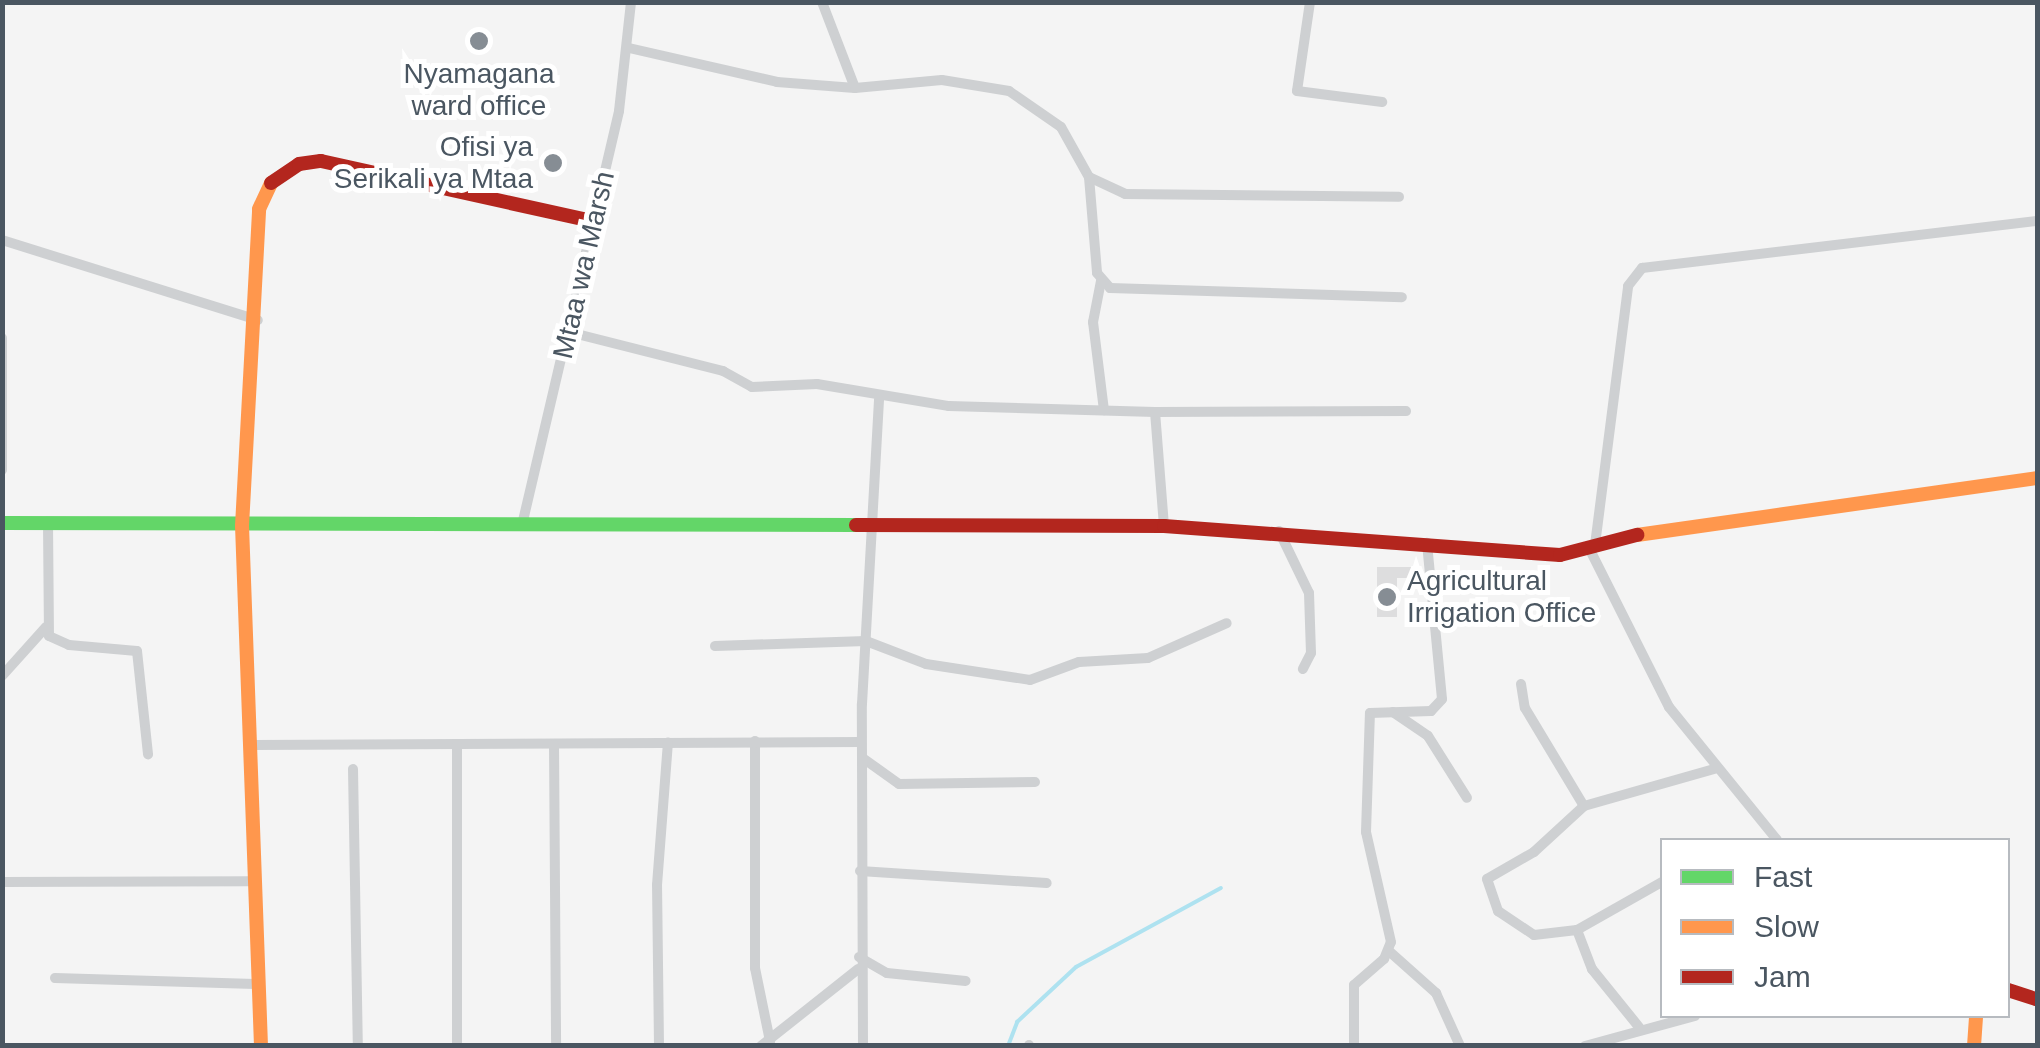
<!DOCTYPE html>
<html>
<head>
<meta charset="utf-8">
<style>
	body { margin:0 }
	#map { position:relative; width:2040px; height:1048px; overflow:hidden; background:#f4f4f4; font-family:Helvetica,sans-serif }
	div>[style] { position:absolute }
	.stream>* { height:4px; margin:-2px; padding:0 2px; transform-origin:2px; border-radius:2px; background:#aee2f0 }
	.building>* { inset:0; background:#ddddde }
	.street>* { height:10px; margin:-5px; padding:0 5px; transform-origin:5px; border-radius:5px; background:#ced0d2 }
	.fast>* { height:14px; margin:-7px; padding:0 7px; transform-origin:7px; border-radius:7px; background:#63d668 }
	.slow>* { height:14px; margin:-7px; padding:0 7px; transform-origin:7px; border-radius:7px; background:#ff974d }
	.jam>* { height:14px; margin:-7px; padding:0 7px; transform-origin:7px; border-radius:7px; background:#b3261e }
	.dots>* { width:28px; height:28px; translate:-50% -50%; box-sizing:border-box; border:5px solid #fff; border-radius:50% }
	span { translate:-50% -50%; white-space:nowrap; text-align:center; line-height:1.15; -webkit-text-stroke:10px #fff; paint-order:stroke }
	.poi-label { font-size:28px; color:#4a5661 }
	.right { translate:-100% -50%; text-align:right }
	.left { translate:0 -50%; text-align:left }
	.street-label { font-size:28px; color:#4a5661 }
	.frame { position:absolute; inset:0; border:5px solid #4a5661; pointer-events:none }
	.legend { position:absolute; left:1660px; top:838px; width:350px; height:180px; box-sizing:border-box; background:#fff; border:2px solid #b7bbc0; margin:0; padding:12px 18px; list-style:none; font-size:30px; color:#4a5661 }
	.legend li { display:flex; align-items:center; gap:20px; height:50px }
	.legend b { width:50px; border:2px solid #b7bbc0 }
</style>
</head>
<body>
<div id="map">
	<div class="stream">
		<i style="left:1008px;top:1046px;width:26px;rotate:-69deg"></i>
		<i style="left:1017px;top:1022px;width:81px;rotate:-43deg"></i>
		<i style="left:1076px;top:967px;width:165px;rotate:-28.6deg"></i>
	</div>
	<div class="building">
		<i style="clip-path:polygon(1377px 567px,1415px 567px,1415px 578px,1397px 578px,1397px 617px,1377px 617px)"></i>
	</div>
	<div class="street">
		<i style="left:822px;top:2px;width:92px;rotate:69deg"></i>
		<i style="left:1310px;top:2px;width:90px;rotate:98.3deg"></i>
		<i style="left:1297px;top:91px;width:86px;rotate:7.4deg"></i>
		<i style="left:629px;top:48px;width:152px;rotate:12.9deg"></i>
		<i style="left:777px;top:82px;width:78px;rotate:4.4deg"></i>
		<i style="left:855px;top:88px;width:87px;rotate:-5.3deg"></i>
		<i style="left:942px;top:80px;width:68px;rotate:9.3deg"></i>
		<i style="left:1009px;top:91px;width:63px;rotate:34.7deg"></i>
		<i style="left:1061px;top:127px;width:57px;rotate:60.8deg"></i>
		<i style="left:1089px;top:177px;width:40px;rotate:25deg"></i>
		<i style="left:1125px;top:194px;width:274px;rotate:0.6deg"></i>
		<i style="left:1089px;top:177px;width:96px;rotate:85.2deg"></i>
		<i style="left:1097px;top:273px;width:20px;rotate:49deg"></i>
		<i style="left:1110px;top:288px;width:292px;rotate:1.8deg"></i>
		<i style="left:2px;top:240px;width:268px;rotate:17.4deg"></i>
		<i style="left:1101px;top:281px;width:42px;rotate:101deg"></i>
		<i style="left:1093px;top:322px;width:89px;rotate:82.9deg"></i>
		<i style="left:569px;top:332px;width:159px;rotate:14.2deg"></i>
		<i style="left:723px;top:371px;width:33px;rotate:29deg"></i>
		<i style="left:752px;top:387px;width:65px;rotate:-2.6deg"></i>
		<i style="left:817px;top:384px;width:134px;rotate:9.5deg"></i>
		<i style="left:949px;top:406px;width:206px;rotate:1.7deg"></i>
		<i style="left:2px;top:338px;width:132px;rotate:90deg"></i>
		<i style="left:48px;top:523px;width:113px;rotate:89.5deg"></i>
		<i style="left:49px;top:636px;width:22px;rotate:24deg"></i>
		<i style="left:69px;top:645px;width:68px;rotate:5deg"></i>
		<i style="left:137px;top:651px;width:104px;rotate:83.9deg"></i>
		<i style="left:522px;top:525px;width:425px;rotate:-76.8deg"></i>
		<i style="left:619px;top:111px;width:110px;rotate:-83.7deg"></i>
		<i style="left:1164px;top:526px;width:114px;rotate:-94.5deg"></i>
		<i style="left:1155px;top:412px;width:251px;rotate:-0.2deg"></i>
		<i style="left:1279px;top:531px;width:69px;rotate:64.2deg"></i>
		<i style="left:1309px;top:593px;width:60px;rotate:88.1deg"></i>
		<i style="left:1311px;top:653px;width:18px;rotate:117deg"></i>
		<i style="left:1595px;top:545px;width:261px;rotate:-82.7deg"></i>
		<i style="left:1628px;top:286px;width:23px;rotate:-52deg"></i>
		<i style="left:1642px;top:268px;width:399px;rotate:-6.8deg"></i>
		<i style="left:1589px;top:548px;width:178px;rotate:63.3deg"></i>
		<i style="left:1669px;top:707px;width:171px;rotate:50.9deg"></i>
		<i style="left:715px;top:646px;width:151px;rotate:-1.9deg"></i>
		<i style="left:866px;top:641px;width:64px;rotate:21deg"></i>
		<i style="left:926px;top:664px;width:105px;rotate:8.7deg"></i>
		<i style="left:1030px;top:680px;width:52px;rotate:-20.2deg"></i>
		<i style="left:1079px;top:662px;width:69px;rotate:-3.3deg"></i>
		<i style="left:1148px;top:658px;width:86px;rotate:-23.9deg"></i>
		<i style="left:2px;top:676px;width:66px;rotate:-48.1deg"></i>
		<i style="left:1521px;top:684px;width:24px;rotate:81deg"></i>
		<i style="left:1525px;top:708px;width:114px;rotate:59deg"></i>
		<i style="left:1584px;top:806px;width:68px;rotate:137.4deg"></i>
		<i style="left:1534px;top:852px;width:54px;rotate:150.1deg"></i>
		<i style="left:1487px;top:879px;width:34px;rotate:71deg"></i>
		<i style="left:1498px;top:911px;width:43px;rotate:33.7deg"></i>
		<i style="left:1534px;top:935px;width:43px;rotate:-6.6deg"></i>
		<i style="left:1577px;top:930px;width:98px;rotate:-29.5deg"></i>
		<i style="left:1393px;top:712px;width:42px;rotate:34.4deg"></i>
		<i style="left:1428px;top:736px;width:73px;rotate:57.8deg"></i>
		<i style="left:755px;top:741px;width:227px;rotate:90deg"></i>
		<i style="left:755px;top:968px;width:75px;rotate:78.4deg"></i>
		<i style="left:249px;top:745px;width:612px;rotate:-0.28deg"></i>
		<i style="left:554px;top:745px;width:301px;rotate:89.6deg"></i>
		<i style="left:864px;top:759px;width:43px;rotate:35.5deg"></i>
		<i style="left:899px;top:784px;width:136px;rotate:-0.8deg"></i>
		<i style="left:353px;top:769px;width:277px;rotate:89deg"></i>
		<i style="left:1584px;top:806px;width:138px;rotate:-15.9deg"></i>
		<i style="left:860px;top:871px;width:187px;rotate:3.7deg"></i>
		<i style="left:2px;top:882px;width:249px;rotate:-0.2deg"></i>
		<i style="left:1577px;top:930px;width:42px;rotate:69deg"></i>
		<i style="left:1592px;top:969px;width:75px;rotate:51deg"></i>
		<i style="left:1390px;top:952px;width:62px;rotate:41.7deg"></i>
		<i style="left:1436px;top:993px;width:58px;rotate:65.6deg"></i>
		<i style="left:859px;top:957px;width:32px;rotate:30deg"></i>
		<i style="left:887px;top:973px;width:79px;rotate:5.8deg"></i>
		<i style="left:55px;top:978px;width:200px;rotate:1.7deg"></i>
		<i style="left:1029px;top:1045px;width:1px;rotate:90deg"></i>
		<i style="left:457px;top:1046px;width:301px;rotate:-90deg"></i>
		<i style="left:659px;top:1046px;width:161px;rotate:-90.7deg"></i>
		<i style="left:657px;top:885px;width:143px;rotate:-85.6deg"></i>
		<i style="left:761px;top:1046px;width:124px;rotate:-38.4deg"></i>
		<i style="left:863px;top:1046px;width:342px;rotate:-90.2deg"></i>
		<i style="left:862px;top:704px;width:305px;rotate:-86.8deg"></i>
		<i style="left:1354px;top:1046px;width:61px;rotate:-90deg"></i>
		<i style="left:1354px;top:985px;width:40px;rotate:-41deg"></i>
		<i style="left:1384px;top:959px;width:18px;rotate:-68deg"></i>
		<i style="left:1391px;top:942px;width:113px;rotate:-102.8deg"></i>
		<i style="left:1366px;top:832px;width:119px;rotate:-88.1deg"></i>
		<i style="left:1370px;top:713px;width:61px;rotate:-1.9deg"></i>
		<i style="left:1431px;top:711px;width:16px;rotate:-47deg"></i>
		<i style="left:1442px;top:699px;width:157px;rotate:-95.5deg"></i>
		<i style="left:1585px;top:1046px;width:114px;rotate:-15.3deg"></i>
	</div>
	<div class="fast">
		<i style="left:2px;top:523px;width:854px;rotate:0.13deg"></i>
	</div>
	<div class="slow">
		<i style="left:1637px;top:535px;width:405px;rotate:-8.1deg"></i>
		<i style="left:261px;top:1046px;width:520px;rotate:-92.09deg"></i>
		<i style="left:242px;top:526px;width:317px;rotate:-86.9deg"></i>
		<i style="left:259px;top:209px;width:29px;rotate:-65deg"></i>
		<i style="left:1974px;top:1046px;width:30px;rotate:-86deg"></i>
	</div>
	<div class="jam">
		<i style="left:271px;top:183px;width:34px;rotate:-34deg"></i>
		<i style="left:299px;top:164px;width:22px;rotate:-8deg"></i>
		<i style="left:321px;top:161px;width:277px;rotate:12.5deg"></i>
		<i style="left:856px;top:525px;width:308px;rotate:0.2deg"></i>
		<i style="left:1164px;top:526px;width:397px;rotate:4.2deg"></i>
		<i style="left:1560px;top:555px;width:80px;rotate:-14.6deg"></i>
		<i style="left:2008px;top:990px;width:32px;rotate:18deg"></i>
	</div>
	<div class="dots">
		<i style="left:479px;top:41px;background:#868d94"></i>
		<i style="left:553px;top:163px;background:#868d94"></i>
		<i style="left:1387px;top:597px;background:#868d94"></i>
	</div>
	<div class="poi-label">
		<span style="left:479px;top:90px">Nyamagana<br>ward office</span>
		<span class="right" style="left:533px;top:163px">Ofisi ya<br>Serikali ya Mtaa</span>
		<span class="left" style="left:1407px;top:597px">Agricultural<br>Irrigation Office</span>
	</div>
	<div class="street-label">
		<span style="left:584px;top:265px;rotate:-77deg">Mtaa wa Marsh</span>
	</div>
	<div class="frame"></div>
	<ul class="legend">
	<li><b style="height:12px;background:#63d668"></b>Fast</li>
	<li><b style="height:12px;background:#ff974d"></b>Slow</li>
	<li><b style="height:12px;background:#b3261e"></b>Jam</li>
	</ul>
</div>
</body>
</html>
